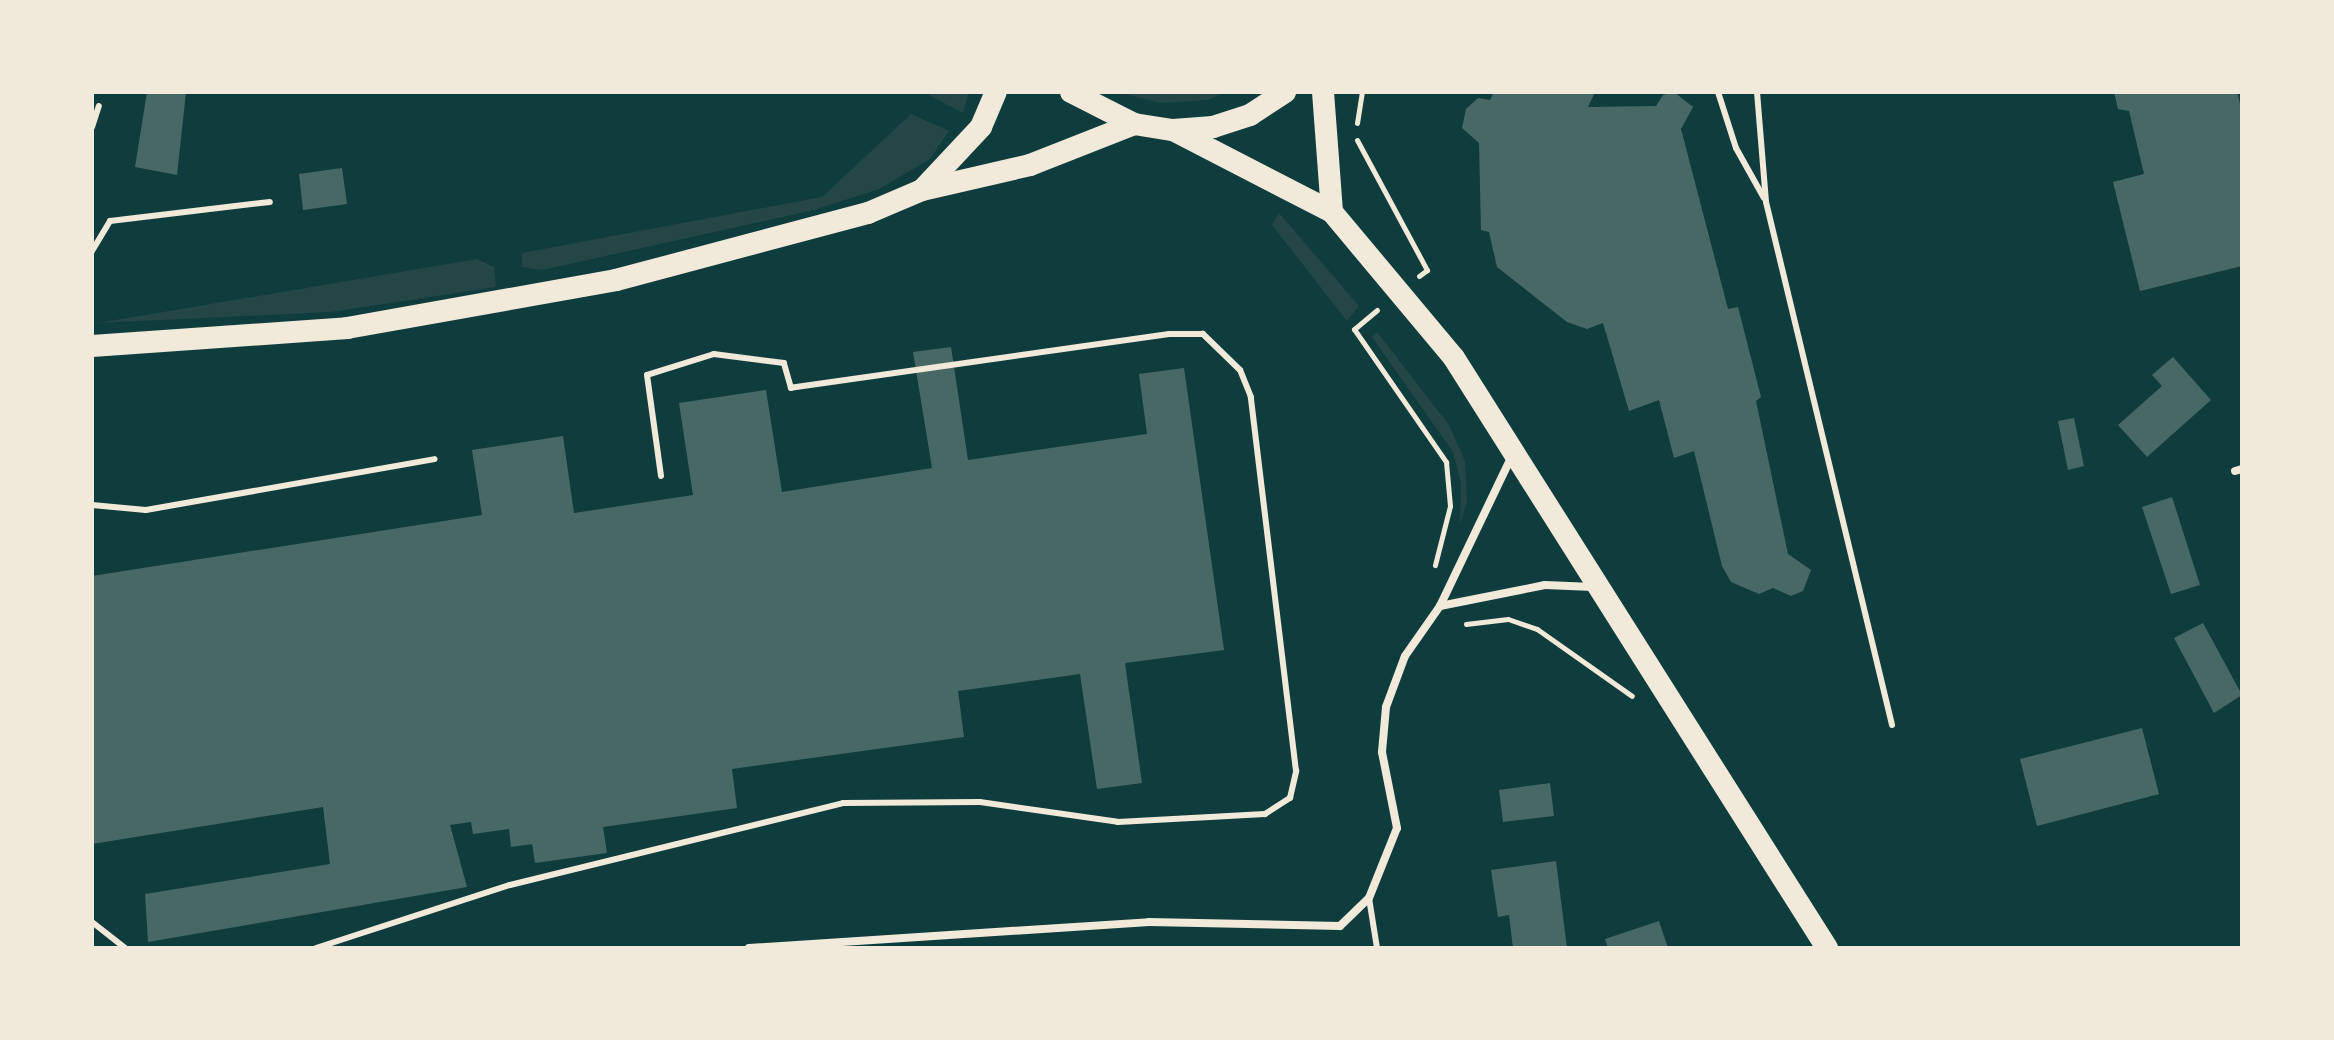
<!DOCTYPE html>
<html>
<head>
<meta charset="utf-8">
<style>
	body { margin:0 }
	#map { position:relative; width:2334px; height:1040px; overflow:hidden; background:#0f3d3e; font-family:"Alegreya Sans",sans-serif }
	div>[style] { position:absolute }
	.green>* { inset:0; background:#244646 }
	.building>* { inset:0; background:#486865 }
	.path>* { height:5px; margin:-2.5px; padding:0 2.5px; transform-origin:2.5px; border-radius:2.5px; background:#f1e9da }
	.service>* { height:6px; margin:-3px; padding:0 3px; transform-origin:3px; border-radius:3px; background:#f1e9da }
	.minor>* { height:8px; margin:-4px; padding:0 4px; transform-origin:4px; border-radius:4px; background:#f1e9da }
	.trunk>* { height:22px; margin:-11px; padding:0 11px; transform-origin:11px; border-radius:11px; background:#f1e9da }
	span { translate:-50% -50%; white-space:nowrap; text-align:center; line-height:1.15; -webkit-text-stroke:7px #f1e9da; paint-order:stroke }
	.frame { position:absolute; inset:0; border:94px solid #f1e9da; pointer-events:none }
</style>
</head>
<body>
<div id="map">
	<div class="green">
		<i style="clip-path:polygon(931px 92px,969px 92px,963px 113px,929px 95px)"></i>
		<i style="clip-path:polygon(1117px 92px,1226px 92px,1208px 100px,1161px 103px)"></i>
		<i style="clip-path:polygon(911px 114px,949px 131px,930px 159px,879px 189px,814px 210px,542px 270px,522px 267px,522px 253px,822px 197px)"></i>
		<i style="clip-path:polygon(1279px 213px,1359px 306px,1347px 321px,1272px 225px)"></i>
		<i style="clip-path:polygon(477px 259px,494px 267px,496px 287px,331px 312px,98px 323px)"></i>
		<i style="clip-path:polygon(1377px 332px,1449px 425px,1465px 461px,1467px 501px,1460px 524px,1461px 484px,1453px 452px,1372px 337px)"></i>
	</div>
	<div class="building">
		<i style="clip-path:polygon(147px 92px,186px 92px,177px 175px,135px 167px)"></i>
		<i style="clip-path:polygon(1494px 92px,1595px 92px,1588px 107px,1656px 106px,1663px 95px,1674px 92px,1693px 107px,1681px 129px,1728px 309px,1738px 307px,1761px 397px,1756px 401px,1788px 554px,1811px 570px,1803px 591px,1791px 596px,1773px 588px,1759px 594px,1731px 582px,1722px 566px,1694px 451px,1674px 458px,1659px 400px,1629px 411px,1603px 323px,1587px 329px,1567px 322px,1497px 267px,1489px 232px,1481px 230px,1479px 143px,1462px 128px,1466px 109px,1478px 98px,1490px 100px)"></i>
		<i style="clip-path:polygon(2114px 92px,2237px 92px,2242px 111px,2242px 266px,2140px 291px,2113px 182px,2144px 174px,2129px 111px,2118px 109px)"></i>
		<i style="clip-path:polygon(342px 168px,347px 204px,303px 210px,299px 174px)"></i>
		<i style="clip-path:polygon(951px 347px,968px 460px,1147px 434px,1139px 374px,1184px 368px,1224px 650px,1125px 663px,1142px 783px,1097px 789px,1080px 674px,958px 691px,964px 737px,732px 769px,737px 808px,603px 827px,607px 853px,535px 863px,532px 844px,511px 847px,509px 829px,473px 834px,471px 822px,450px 825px,467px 887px,148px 942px,145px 894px,330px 864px,323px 807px,92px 844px,92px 576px,482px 515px,472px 450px,563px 436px,574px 513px,693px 495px,679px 403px,766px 390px,782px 492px,932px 468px,913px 352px)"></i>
		<i style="clip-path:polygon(2173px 357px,2211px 400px,2147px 457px,2118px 425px,2162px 386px,2152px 375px)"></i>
		<i style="clip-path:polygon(2074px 418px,2084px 466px,2068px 470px,2058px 421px)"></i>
		<i style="clip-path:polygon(2172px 497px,2200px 585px,2171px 594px,2142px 507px)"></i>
		<i style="clip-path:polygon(2203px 623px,2242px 695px,2214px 713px,2174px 638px)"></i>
		<i style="clip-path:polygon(2142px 728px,2159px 794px,2037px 826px,2020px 759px)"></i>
		<i style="clip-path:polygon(1550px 783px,1554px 816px,1503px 822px,1499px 790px)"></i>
		<i style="clip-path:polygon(1556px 861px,1567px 948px,1513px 948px,1509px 915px,1498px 917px,1491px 870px)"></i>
		<i style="clip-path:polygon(1659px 921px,1668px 948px,1608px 948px,1605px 939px)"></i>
	</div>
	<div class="path">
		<i style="left:1357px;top:123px;width:31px;rotate:-81deg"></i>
		<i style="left:1357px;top:140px;width:148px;rotate:61.7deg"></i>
		<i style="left:1427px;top:270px;width:10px;rotate:143deg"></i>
		<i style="left:1377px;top:310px;width:30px;rotate:140deg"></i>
		<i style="left:1354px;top:329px;width:162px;rotate:55.3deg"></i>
		<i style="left:1446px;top:462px;width:44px;rotate:84.8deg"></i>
		<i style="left:1450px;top:506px;width:61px;rotate:104.3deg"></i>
		<i style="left:1466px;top:624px;width:42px;rotate:-6.8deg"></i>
		<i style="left:1508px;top:619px;width:31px;rotate:19deg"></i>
		<i style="left:1537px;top:629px;width:116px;rotate:35.2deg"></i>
	</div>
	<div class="service">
		<i style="left:1718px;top:92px;width:59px;rotate:72.2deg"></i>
		<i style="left:1736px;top:148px;width:57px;rotate:60.8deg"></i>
		<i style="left:1757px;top:92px;width:110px;rotate:85.3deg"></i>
		<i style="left:1766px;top:202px;width:538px;rotate:76.45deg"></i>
		<i style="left:92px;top:127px;width:22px;rotate:-72deg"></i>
		<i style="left:92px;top:251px;width:35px;rotate:-59deg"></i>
		<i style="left:110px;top:221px;width:161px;rotate:-6.8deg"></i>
		<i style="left:92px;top:505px;width:54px;rotate:5.3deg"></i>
		<i style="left:146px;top:510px;width:293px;rotate:-10deg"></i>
		<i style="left:1369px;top:898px;width:51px;rotate:80.9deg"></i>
		<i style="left:92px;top:922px;width:42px;rotate:38.2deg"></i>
		<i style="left:316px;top:948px;width:204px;rotate:-18deg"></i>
		<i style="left:510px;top:885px;width:343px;rotate:-13.8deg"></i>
		<i style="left:843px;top:803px;width:137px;rotate:-0.4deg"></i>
		<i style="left:980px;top:802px;width:139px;rotate:8.2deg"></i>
		<i style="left:1118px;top:822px;width:147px;rotate:-3.1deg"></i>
		<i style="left:1265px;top:814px;width:30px;rotate:-33deg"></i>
		<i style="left:1290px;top:798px;width:28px;rotate:-77deg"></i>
		<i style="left:1296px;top:771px;width:377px;rotate:-96.9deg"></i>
		<i style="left:1251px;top:397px;width:29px;rotate:-112deg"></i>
		<i style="left:1240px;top:370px;width:52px;rotate:-135.8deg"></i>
		<i style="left:1203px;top:334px;width:34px;rotate:180deg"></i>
		<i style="left:1169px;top:334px;width:382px;rotate:171.9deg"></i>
		<i style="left:791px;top:388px;width:26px;rotate:-106deg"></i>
		<i style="left:784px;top:363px;width:71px;rotate:-172.7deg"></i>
		<i style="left:714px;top:354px;width:70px;rotate:162.6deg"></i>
		<i style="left:647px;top:375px;width:102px;rotate:82.1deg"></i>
	</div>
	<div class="minor">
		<i style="left:2235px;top:471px;width:7px;rotate:-16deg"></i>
		<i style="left:1440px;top:606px;width:107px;rotate:-11.3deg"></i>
		<i style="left:1545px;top:585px;width:48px;rotate:2.4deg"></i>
		<i style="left:749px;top:948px;width:401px;rotate:-3.7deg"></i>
		<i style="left:1149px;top:922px;width:191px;rotate:1.2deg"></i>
		<i style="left:1340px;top:926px;width:40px;rotate:-44deg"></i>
		<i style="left:1369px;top:898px;width:75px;rotate:-68.2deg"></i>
		<i style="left:1397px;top:828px;width:77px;rotate:-101.2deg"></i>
		<i style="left:1382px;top:752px;width:45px;rotate:-84.9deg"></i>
		<i style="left:1386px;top:707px;width:54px;rotate:-69.6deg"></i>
		<i style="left:1405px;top:656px;width:61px;rotate:-55deg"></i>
		<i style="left:1440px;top:606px;width:166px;rotate:-64.4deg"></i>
	</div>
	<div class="trunk">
		<i style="left:1071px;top:92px;width:71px;rotate:26.9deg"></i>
		<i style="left:1134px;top:124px;width:39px;rotate:9deg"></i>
		<i style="left:1173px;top:130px;width:40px;rotate:-4.3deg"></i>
		<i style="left:1213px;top:127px;width:39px;rotate:-18deg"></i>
		<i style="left:1250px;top:115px;width:42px;rotate:-33.3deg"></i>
		<i style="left:1323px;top:92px;width:120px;rotate:85.7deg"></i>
		<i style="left:1173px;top:130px;width:179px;rotate:27.3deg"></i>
		<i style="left:1332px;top:212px;width:190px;rotate:50.1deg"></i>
		<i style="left:1454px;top:358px;width:698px;rotate:57.7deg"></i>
		<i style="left:923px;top:189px;width:85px;rotate:-46.9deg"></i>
		<i style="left:981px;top:127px;width:38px;rotate:-67deg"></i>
		<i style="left:92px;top:346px;width:256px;rotate:-4deg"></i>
		<i style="left:347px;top:328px;width:273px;rotate:-10.1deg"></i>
		<i style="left:616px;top:280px;width:261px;rotate:-14.9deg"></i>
		<i style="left:868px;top:213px;width:59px;rotate:-23.1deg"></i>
		<i style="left:922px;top:190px;width:111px;rotate:-13deg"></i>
		<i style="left:1030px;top:165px;width:112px;rotate:-21.5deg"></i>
	</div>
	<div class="frame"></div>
</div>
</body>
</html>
